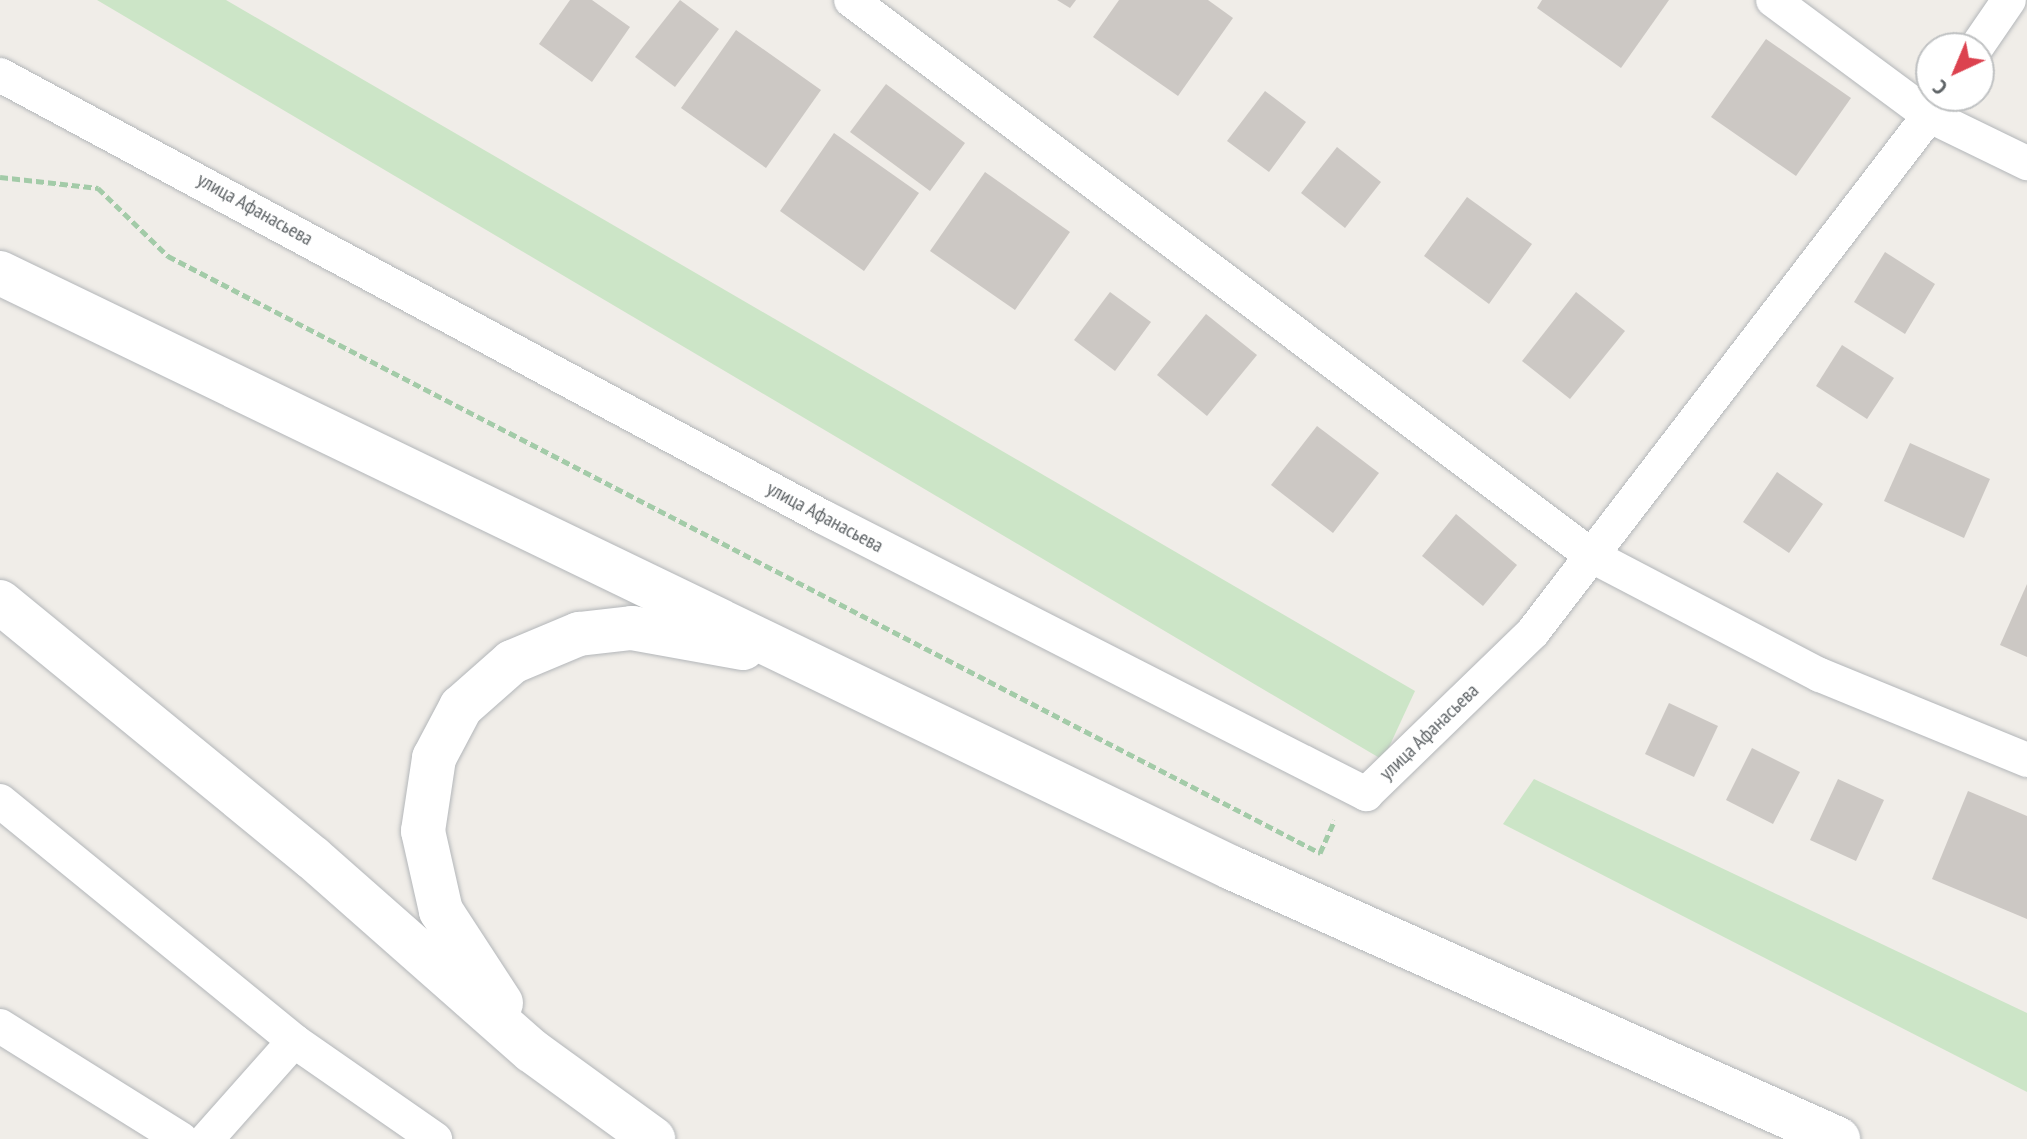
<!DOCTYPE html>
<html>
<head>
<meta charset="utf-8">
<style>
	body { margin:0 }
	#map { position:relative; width:2027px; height:1139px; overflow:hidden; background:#f0ede8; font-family:"PT Sans Narrow",sans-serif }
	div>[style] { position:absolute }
	.green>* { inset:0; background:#cce5c7 }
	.building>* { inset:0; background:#ccc8c4 }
	.path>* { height:5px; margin-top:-2.5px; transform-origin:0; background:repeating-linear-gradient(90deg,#a3cba8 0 8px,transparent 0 12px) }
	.roads { filter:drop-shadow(0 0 2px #b3b6b9) drop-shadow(0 0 2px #b3b6b9) }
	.minor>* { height:34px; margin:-17px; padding:0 17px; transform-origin:17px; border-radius:17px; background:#fff }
	.secondary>* { height:44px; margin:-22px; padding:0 22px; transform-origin:22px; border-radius:22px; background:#fff }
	span { translate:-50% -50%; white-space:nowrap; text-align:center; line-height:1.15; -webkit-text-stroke:6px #fff; paint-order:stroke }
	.street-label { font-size:20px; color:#5f6467 }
	.north { position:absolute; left:1915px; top:32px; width:80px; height:80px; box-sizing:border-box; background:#fff; border:2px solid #bfc1c2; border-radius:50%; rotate:224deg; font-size:22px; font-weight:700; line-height:32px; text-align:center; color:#5f6467 }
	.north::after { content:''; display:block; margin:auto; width:28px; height:36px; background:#dc424f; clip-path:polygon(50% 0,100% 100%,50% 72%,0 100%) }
</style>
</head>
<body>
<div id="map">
	<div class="green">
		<i style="clip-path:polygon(97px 0,226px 0,1415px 691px,1383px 760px)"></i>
		<i style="clip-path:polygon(1534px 779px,2027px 1013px,2027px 1092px,1503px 824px)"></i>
	</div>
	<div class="building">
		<i style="clip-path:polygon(570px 0,592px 0,630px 27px,592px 82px,539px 44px)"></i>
		<i style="clip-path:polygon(680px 0,719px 29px,675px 87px,635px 57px)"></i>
		<i style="clip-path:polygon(1057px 0,1076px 0,1070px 8px)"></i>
		<i style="clip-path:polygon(1119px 0,1208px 0,1233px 18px,1178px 96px,1093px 37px)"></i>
		<i style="clip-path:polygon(1542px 0,1669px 0,1621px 68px,1537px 8px)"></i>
		<i style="clip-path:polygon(736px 30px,821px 90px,766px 168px,681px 108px)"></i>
		<i style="clip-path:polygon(1766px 39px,1851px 98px,1796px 176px,1711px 117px)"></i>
		<i style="clip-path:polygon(886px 84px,965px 143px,930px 191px,850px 132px)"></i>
		<i style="clip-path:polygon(1265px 91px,1306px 122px,1269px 172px,1227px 141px)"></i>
		<i style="clip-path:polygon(834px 133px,919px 193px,864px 271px,780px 211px)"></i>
		<i style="clip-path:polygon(1337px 147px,1381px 182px,1345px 228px,1301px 193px)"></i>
		<i style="clip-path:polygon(985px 172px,1070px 232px,1015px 310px,930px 251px)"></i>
		<i style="clip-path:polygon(1467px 197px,1532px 244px,1489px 304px,1424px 256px)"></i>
		<i style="clip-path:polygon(1885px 252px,1935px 284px,1905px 334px,1854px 302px)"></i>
		<i style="clip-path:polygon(1110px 292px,1151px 322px,1115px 371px,1074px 340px)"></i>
		<i style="clip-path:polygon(1576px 292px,1625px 331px,1570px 399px,1522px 361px)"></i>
		<i style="clip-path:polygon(1206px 314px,1257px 355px,1207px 416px,1157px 375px)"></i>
		<i style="clip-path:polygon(1842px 345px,1894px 378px,1867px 419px,1816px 386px)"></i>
		<i style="clip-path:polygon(1317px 426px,1379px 473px,1333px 533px,1271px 485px)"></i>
		<i style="clip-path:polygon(1910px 443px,1990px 479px,1964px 538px,1884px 501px)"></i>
		<i style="clip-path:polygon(1777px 472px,1823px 504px,1789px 553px,1743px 522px)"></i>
		<i style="clip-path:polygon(1456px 514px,1517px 565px,1483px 606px,1422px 556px)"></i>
		<i style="clip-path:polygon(2027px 584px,2027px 657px,2000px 645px)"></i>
		<i style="clip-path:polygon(1669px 703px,1718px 726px,1694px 777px,1645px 754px)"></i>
		<i style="clip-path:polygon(1752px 748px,1800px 772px,1773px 824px,1726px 800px)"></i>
		<i style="clip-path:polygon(1838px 779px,1884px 800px,1856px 861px,1810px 840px)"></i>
		<i style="clip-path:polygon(1968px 791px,2027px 816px,2027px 919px,1932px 879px)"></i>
	</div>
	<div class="path">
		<i style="left:0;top:177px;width:99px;rotate:6.4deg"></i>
		<i style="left:98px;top:188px;width:98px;rotate:44.2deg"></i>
		<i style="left:168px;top:256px;width:1298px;rotate:27.39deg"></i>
		<i style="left:1320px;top:853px;width:36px;rotate:-66deg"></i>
	</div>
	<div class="roads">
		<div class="minor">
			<i style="left:851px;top:0;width:926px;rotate:36.88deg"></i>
			<i style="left:1592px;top:556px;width:257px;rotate:27.6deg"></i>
			<i style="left:1820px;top:675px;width:224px;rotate:22.3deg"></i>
			<i style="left:1773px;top:0;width:195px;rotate:36.5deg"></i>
			<i style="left:1930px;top:116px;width:108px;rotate:25.9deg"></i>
			<i style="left:1976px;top:48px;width:58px;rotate:-55.5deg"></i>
			<i style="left:0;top:75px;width:934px;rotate:28.24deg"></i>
			<i style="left:823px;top:517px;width:610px;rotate:27.03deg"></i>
			<i style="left:1366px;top:794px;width:233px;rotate:-44.1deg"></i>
			<i style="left:1533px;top:632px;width:675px;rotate:-52.52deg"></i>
			<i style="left:0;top:801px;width:380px;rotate:39.2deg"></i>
			<i style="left:294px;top:1041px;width:172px;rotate:34.8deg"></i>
			<i style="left:0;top:1026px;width:213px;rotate:32deg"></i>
			<i style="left:207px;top:1139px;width:131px;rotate:-48.4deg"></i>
		</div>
		<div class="secondary">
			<i style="left:0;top:273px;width:1368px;rotate:25.78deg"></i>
			<i style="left:1232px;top:868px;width:664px;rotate:24.09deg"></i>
			<i style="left:0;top:602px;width:404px;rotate:39.3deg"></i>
			<i style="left:313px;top:858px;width:292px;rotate:41.4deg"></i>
			<i style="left:532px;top:1051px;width:150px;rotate:36deg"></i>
			<i style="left:501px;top:1003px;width:110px;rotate:-123.1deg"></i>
			<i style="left:441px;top:911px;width:82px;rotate:-102.7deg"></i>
			<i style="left:423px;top:831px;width:74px;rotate:-81.4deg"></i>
			<i style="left:434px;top:758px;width:58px;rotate:-62.1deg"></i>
			<i style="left:461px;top:707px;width:68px;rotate:-41.4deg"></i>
			<i style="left:512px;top:662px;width:73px;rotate:-22.7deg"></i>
			<i style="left:579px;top:634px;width:53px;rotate:-6.5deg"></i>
			<i style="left:632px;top:628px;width:113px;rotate:10.2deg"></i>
		</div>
	</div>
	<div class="street-label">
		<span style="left:255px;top:209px;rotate:29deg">улица Афанасьева</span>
		<span style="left:825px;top:517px;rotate:28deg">улица Афанасьева</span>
		<span style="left:1429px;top:732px;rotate:-44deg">улица Афанасьева</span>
	</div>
	<div class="north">С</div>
</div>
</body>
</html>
